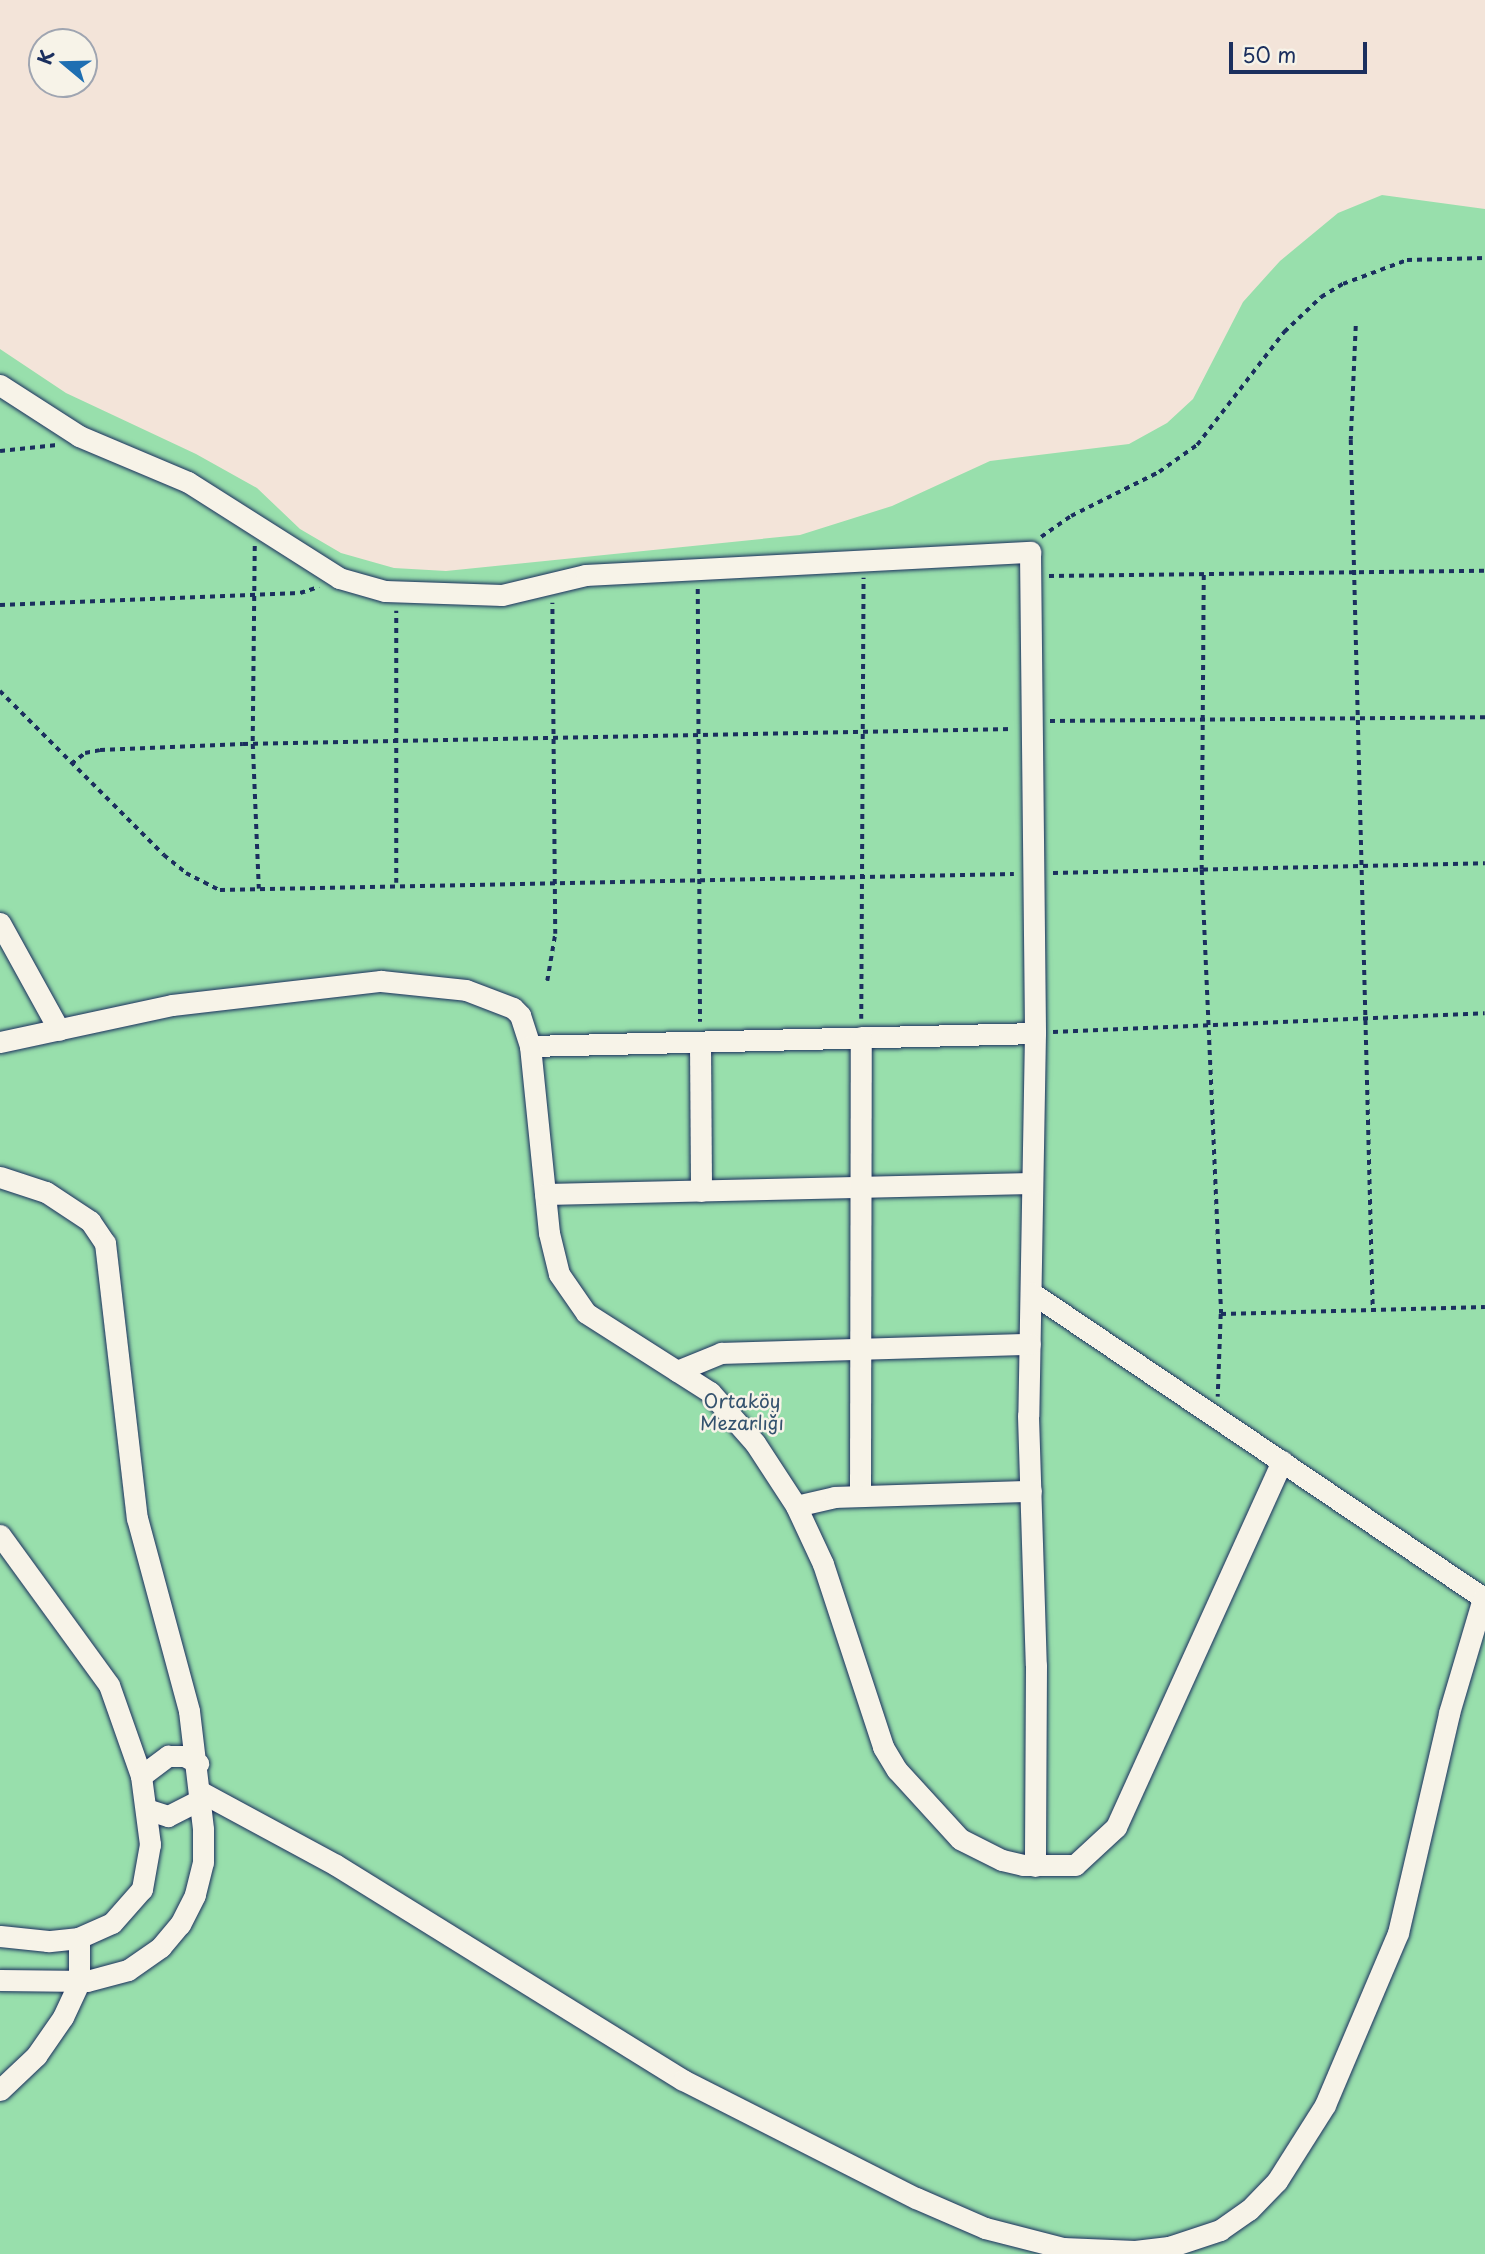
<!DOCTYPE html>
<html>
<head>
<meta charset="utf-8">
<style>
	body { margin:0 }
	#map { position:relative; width:1485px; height:2254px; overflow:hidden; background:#f3e4d9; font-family:"Playpen Sans",sans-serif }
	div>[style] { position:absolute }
	.green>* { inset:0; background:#98dfac }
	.path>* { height:3.5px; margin-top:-1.75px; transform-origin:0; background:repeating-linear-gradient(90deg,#1b2f5e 0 5px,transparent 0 10px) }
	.roads { filter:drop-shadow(0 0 2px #1b2f5e) drop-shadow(0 0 2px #1b2f5e) }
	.minor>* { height:21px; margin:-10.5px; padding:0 10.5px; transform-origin:10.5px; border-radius:10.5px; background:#f7f3e8 }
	span { translate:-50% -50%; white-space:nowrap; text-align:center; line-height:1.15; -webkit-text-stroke:5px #f7f3e8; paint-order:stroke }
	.park-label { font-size:19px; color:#34526e }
	.north { position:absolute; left:28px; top:28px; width:70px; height:70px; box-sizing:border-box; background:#f7f3e8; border:2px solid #9fa5b1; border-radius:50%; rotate:289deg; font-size:19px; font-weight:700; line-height:28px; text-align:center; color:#1b2f5e }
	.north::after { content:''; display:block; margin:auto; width:24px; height:32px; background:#1f6fb2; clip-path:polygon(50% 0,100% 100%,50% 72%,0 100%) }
	.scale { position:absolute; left:1229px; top:42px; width:138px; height:32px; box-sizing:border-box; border:4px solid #1b2f5e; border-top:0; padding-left:9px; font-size:21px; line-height:24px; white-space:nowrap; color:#1b2f5e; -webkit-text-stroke:5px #f7f3e8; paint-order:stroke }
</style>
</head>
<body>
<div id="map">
	<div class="green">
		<i style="clip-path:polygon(1382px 195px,1485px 209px,1485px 2254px,0 2254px,0 349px,66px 393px,196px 454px,257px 488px,300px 529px,341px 553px,394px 568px,446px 571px,800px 535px,892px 506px,990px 461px,1129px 444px,1167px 423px,1193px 399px,1243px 302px,1280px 261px,1338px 213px)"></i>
	</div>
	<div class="path">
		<i style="left:1356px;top:326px;width:114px;rotate:92.5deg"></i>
		<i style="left:1351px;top:440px;width:869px;rotate:88.55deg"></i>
		<i style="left:0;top:451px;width:57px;rotate:-6deg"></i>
		<i style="left:1041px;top:537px;width:37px;rotate:-35deg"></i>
		<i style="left:1071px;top:516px;width:98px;rotate:-26.6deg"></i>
		<i style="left:1159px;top:472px;width:47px;rotate:-35.4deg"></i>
		<i style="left:1197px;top:445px;width:143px;rotate:-52.4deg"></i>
		<i style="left:1284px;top:332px;width:51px;rotate:-43.4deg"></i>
		<i style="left:1321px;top:297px;width:26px;rotate:-31deg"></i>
		<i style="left:1343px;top:284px;width:68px;rotate:-20.6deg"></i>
		<i style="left:1407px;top:260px;width:78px;rotate:-1.5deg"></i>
		<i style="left:255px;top:546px;width:198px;rotate:90.6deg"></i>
		<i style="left:253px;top:744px;width:145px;rotate:87.6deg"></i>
		<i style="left:1204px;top:575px;width:295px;rotate:90.4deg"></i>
		<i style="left:1202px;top:870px;width:444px;rotate:87.5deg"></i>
		<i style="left:1221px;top:1314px;width:83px;rotate:92.1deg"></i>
		<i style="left:1049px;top:576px;width:436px;rotate:-0.7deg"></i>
		<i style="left:698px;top:589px;width:433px;rotate:89.7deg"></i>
		<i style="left:0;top:605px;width:300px;rotate:-2.3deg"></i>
		<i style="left:300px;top:593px;width:20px;rotate:-18deg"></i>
		<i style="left:0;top:691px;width:232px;rotate:45deg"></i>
		<i style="left:164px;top:855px;width:28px;rotate:39deg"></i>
		<i style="left:186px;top:873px;width:38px;rotate:27deg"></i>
		<i style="left:220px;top:890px;width:794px;rotate:-1.15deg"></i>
		<i style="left:1050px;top:721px;width:435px;rotate:-0.5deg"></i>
		<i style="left:71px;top:764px;width:18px;rotate:-38deg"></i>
		<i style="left:85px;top:753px;width:15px;rotate:-11deg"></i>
		<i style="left:100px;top:750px;width:143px;rotate:-2.4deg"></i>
		<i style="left:243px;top:744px;width:770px;rotate:-1.12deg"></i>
		<i style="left:1053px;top:873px;width:432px;rotate:-1.3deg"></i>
		<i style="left:396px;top:883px;width:272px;rotate:-90deg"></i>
		<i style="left:547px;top:981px;width:48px;rotate:-80.3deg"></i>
		<i style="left:555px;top:934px;width:331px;rotate:-90.5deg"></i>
		<i style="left:861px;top:1019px;width:441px;rotate:-89.7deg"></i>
		<i style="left:1053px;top:1032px;width:432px;rotate:-2.5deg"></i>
		<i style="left:1221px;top:1314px;width:264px;rotate:-1.5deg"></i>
	</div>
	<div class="roads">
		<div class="minor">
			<i style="left:0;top:385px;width:94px;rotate:32.8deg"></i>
			<i style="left:79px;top:436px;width:118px;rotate:22.9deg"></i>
			<i style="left:188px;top:482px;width:179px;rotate:32.4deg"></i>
			<i style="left:339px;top:578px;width:48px;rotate:15.8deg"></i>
			<i style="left:385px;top:591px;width:117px;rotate:2deg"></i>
			<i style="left:502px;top:595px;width:86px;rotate:-13.4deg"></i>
			<i style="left:586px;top:575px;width:445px;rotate:-3deg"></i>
			<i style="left:1030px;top:552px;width:481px;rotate:89.4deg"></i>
			<i style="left:1035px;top:1033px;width:383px;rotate:91deg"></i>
			<i style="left:1028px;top:1416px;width:249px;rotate:88.2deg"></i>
			<i style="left:1036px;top:1665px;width:201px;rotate:90.3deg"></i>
			<i style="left:0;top:923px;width:122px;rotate:61.1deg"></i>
			<i style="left:0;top:1042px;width:176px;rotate:-12.1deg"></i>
			<i style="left:172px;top:1005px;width:210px;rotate:-6.6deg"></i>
			<i style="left:381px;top:981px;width:85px;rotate:6deg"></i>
			<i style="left:466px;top:990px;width:50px;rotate:21deg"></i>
			<i style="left:513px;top:1008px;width:10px;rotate:45deg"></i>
			<i style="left:520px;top:1015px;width:33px;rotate:72deg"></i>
			<i style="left:530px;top:1046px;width:188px;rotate:84.2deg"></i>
			<i style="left:549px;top:1233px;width:42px;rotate:76.3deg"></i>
			<i style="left:559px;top:1274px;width:47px;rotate:55.3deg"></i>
			<i style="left:586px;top:1313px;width:147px;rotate:32.5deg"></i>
			<i style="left:710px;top:1392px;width:68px;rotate:48.6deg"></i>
			<i style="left:755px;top:1443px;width:75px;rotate:56.9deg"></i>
			<i style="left:796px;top:1506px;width:64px;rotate:65deg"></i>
			<i style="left:823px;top:1564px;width:193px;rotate:71.8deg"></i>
			<i style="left:883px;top:1747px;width:27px;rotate:59deg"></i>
			<i style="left:897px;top:1770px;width:93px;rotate:47.6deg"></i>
			<i style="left:960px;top:1839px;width:47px;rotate:26.6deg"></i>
			<i style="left:1002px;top:1860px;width:22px;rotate:13deg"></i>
			<i style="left:1023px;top:1865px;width:52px"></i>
			<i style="left:1075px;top:1865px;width:56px;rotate:-42.8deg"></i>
			<i style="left:1116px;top:1827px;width:402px;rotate:-65.6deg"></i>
			<i style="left:700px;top:1042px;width:149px;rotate:89.6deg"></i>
			<i style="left:530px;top:1046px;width:505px;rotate:-1.47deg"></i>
			<i style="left:0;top:1177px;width:48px;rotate:18.1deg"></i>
			<i style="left:46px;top:1192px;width:53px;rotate:33.4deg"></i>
			<i style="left:90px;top:1221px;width:27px;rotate:56deg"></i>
			<i style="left:105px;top:1243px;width:277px;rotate:83.4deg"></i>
			<i style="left:137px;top:1518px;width:200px;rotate:74.9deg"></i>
			<i style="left:189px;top:1711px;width:119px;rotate:83.2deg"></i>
			<i style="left:203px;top:1829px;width:33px;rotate:90deg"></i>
			<i style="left:203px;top:1862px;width:34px;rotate:104deg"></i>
			<i style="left:195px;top:1895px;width:33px;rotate:117deg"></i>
			<i style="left:180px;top:1924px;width:30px;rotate:130deg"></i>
			<i style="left:161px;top:1947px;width:40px;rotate:145.1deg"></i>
			<i style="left:128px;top:1970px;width:42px;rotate:165deg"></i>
			<i style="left:87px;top:1981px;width:87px;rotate:-179.3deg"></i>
			<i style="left:545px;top:1194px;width:487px;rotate:-1.3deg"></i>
			<i style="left:1032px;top:1293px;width:547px;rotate:34.04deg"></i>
			<i style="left:677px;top:1371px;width:48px;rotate:-22.2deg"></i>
			<i style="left:721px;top:1353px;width:309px;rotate:-1.7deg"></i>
			<i style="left:860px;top:1496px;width:459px;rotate:-89.9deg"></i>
			<i style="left:796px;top:1506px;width:40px;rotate:-13deg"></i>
			<i style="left:835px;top:1497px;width:196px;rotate:-1.8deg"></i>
			<i style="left:0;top:1535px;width:185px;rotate:54deg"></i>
			<i style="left:109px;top:1685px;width:96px;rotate:70.6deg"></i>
			<i style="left:141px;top:1776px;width:69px;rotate:82.5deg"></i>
			<i style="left:150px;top:1844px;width:46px;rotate:100.1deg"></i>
			<i style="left:142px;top:1889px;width:45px;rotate:131.4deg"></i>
			<i style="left:112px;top:1923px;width:36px;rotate:156deg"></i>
			<i style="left:79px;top:1938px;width:31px;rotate:174deg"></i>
			<i style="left:48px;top:1941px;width:48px;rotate:-174.1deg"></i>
			<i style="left:141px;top:1776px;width:34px;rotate:-37deg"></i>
			<i style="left:168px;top:1756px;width:16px"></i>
			<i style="left:184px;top:1756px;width:16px;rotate:27deg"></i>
			<i style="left:201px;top:1792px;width:153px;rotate:28.4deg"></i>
			<i style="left:336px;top:1865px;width:408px;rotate:31.8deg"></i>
			<i style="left:683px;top:2080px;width:261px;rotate:26.9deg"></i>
			<i style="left:916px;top:2198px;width:75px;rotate:23.5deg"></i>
			<i style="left:985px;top:2228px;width:81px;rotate:14.4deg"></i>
			<i style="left:1063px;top:2248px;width:72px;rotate:2.4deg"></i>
			<i style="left:1135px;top:2251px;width:34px;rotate:-7deg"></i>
			<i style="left:1169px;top:2247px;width:54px;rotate:-18.4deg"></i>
			<i style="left:1220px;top:2230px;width:35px;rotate:-35deg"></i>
			<i style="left:1249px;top:2210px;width:40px;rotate:-46deg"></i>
			<i style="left:1277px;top:2181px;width:90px;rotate:-57.7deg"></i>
			<i style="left:1325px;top:2105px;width:187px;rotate:-67deg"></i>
			<i style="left:1398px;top:1933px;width:226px;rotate:-76.9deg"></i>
			<i style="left:1449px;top:1713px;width:120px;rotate:-73.5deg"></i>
			<i style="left:146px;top:1809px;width:23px;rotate:18deg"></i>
			<i style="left:168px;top:1816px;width:38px;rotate:-27deg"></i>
			<i style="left:0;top:2090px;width:50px;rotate:-43.4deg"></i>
			<i style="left:36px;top:2056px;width:47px;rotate:-55.3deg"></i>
			<i style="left:63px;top:2017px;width:38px;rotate:-65deg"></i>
			<i style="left:79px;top:1982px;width:44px;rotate:-90deg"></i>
		</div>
	</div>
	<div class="park-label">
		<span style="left:742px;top:1412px">Ortaköy<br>Mezarlığı</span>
	</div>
	<div class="north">K</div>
	<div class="scale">50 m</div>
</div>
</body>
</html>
